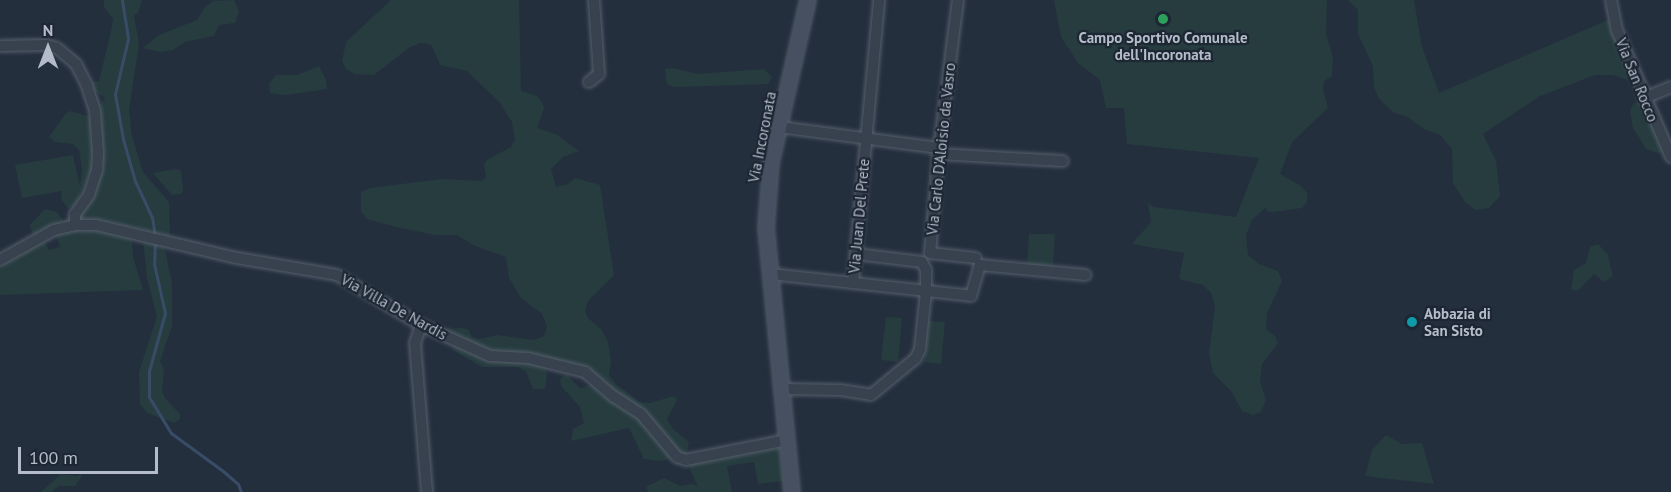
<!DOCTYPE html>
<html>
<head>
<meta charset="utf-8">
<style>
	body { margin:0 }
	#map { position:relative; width:1671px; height:492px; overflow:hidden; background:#242f3e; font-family:"PT Sans",sans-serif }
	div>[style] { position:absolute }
	.green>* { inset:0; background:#263c3f }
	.stream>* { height:3px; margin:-1.5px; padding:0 1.5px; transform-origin:1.5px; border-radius:1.5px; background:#394c67 }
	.roads { filter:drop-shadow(0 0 2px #565f6c) drop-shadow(0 0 2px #565f6c) }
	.street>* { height:10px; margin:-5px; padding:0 5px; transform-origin:5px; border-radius:5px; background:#38414e }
	.secondary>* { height:14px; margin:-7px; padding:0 7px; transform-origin:7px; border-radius:7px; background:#465061 }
	.dots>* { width:16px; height:16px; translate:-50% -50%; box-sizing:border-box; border:3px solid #1d2633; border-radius:50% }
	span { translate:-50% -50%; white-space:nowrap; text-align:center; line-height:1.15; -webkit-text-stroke:4.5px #1d2633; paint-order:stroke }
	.poi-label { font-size:15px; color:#b4bcc9; font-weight:700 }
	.left { translate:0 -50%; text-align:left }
	.street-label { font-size:15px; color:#b4bcc9 }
	.north { position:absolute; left:18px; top:18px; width:60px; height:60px; -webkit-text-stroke:4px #1d2633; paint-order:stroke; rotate:0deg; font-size:16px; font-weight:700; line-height:24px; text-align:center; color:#b4bcc9 }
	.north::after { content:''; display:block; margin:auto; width:21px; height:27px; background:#b4bcc9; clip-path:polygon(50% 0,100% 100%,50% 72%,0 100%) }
	.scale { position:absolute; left:18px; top:447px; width:140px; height:27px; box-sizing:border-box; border:3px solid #b4bcc9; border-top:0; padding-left:8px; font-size:18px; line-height:21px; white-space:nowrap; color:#b4bcc9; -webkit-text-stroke:4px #1d2633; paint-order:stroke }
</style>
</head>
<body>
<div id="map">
	<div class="green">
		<i style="clip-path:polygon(104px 0,142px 0,138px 13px,134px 15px,139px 44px,129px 110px,132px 136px,143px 172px,169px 202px,170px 237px,116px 223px,79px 218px,94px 188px,96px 110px,105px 98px,92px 89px,89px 82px,99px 81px,111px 31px,113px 19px,104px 7px)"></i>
		<i style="clip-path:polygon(234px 0,239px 11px,235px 23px,219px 25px,214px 36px,185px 42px,173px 50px,161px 52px,143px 48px,159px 35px,197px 20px,205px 7px,213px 1px)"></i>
		<i style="clip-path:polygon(391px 0,519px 0,521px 91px,537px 96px,543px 104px,544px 108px,537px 128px,556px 134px,579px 151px,563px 157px,551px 169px,556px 187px,568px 184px,575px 178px,600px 185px,614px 275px,588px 301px,585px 311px,588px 318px,602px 330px,608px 342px,611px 361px,609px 375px,616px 384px,639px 402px,650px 403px,674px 396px,677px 400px,667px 419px,672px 428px,689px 442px,686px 456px,681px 457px,588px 371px,491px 355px,439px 329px,463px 328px,469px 330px,472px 337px,479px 339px,497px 335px,534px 340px,544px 336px,547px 327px,545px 321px,542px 314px,521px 298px,509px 278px,506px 257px,475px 246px,457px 235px,435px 235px,396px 227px,367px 219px,361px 211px,361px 192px,370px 188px,442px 179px,483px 181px,486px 177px,484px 165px,487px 160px,511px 147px,515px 140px,512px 122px,499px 102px,467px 71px,440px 65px,432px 46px,428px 44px,421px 43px,410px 47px,374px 75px,355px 74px,346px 69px,342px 61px,346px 42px)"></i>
		<i style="clip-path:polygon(1054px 0,1327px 0,1326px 34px,1333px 57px,1332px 76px,1324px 81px,1323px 90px,1328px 108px,1292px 142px,1280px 174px,1301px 186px,1307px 193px,1307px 202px,1302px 208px,1294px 209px,1274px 212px,1267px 211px,1266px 207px,1252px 220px,1246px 235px,1248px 255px,1259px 264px,1278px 271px,1282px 281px,1267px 313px,1266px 329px,1275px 336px,1278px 343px,1262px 364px,1260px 381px,1266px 400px,1261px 412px,1253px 415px,1242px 411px,1231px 391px,1213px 373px,1209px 354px,1215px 306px,1211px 293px,1203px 285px,1179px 279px,1184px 253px,1132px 244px,1151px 222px,1148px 203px,1154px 207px,1236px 217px,1259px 158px,1127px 144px,1124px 108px,1106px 108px,1100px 80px,1078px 63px,1061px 37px)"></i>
		<i style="clip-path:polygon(1348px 0,1414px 0,1422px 47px,1439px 93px,1610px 19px,1633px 82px,1613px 75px,1595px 75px,1540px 96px,1483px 134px,1496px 161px,1500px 196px,1489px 208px,1475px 210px,1465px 202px,1453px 183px,1452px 149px,1440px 135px,1424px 129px,1406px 116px,1394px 113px,1379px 99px,1374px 87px,1373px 66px,1358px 34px,1358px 10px)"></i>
		<i style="clip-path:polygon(319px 66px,326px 80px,327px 89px,286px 95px,270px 93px,269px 84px,276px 75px,297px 75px)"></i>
		<i style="clip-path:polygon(672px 68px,698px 74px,764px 69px,772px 77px,768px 84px,674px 87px,668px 85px,666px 80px,665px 69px)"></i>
		<i style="clip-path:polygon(1641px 102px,1663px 151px,1657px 153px,1646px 149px,1633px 128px,1630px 111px,1634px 103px)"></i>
		<i style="clip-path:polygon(71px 111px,93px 118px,93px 166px,77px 202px,68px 209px,61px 199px,62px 191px,22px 198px,15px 165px,73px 155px,80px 186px,82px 169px,79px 150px,73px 144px,55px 142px,49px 137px,66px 113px)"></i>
		<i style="clip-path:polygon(176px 169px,181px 171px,183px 190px,181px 194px,172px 195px,153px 173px)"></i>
		<i style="clip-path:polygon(45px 209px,57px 212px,63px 221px,33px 237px,30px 225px)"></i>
		<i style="clip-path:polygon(86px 228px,132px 237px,133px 257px,143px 290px,0 295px,0 265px,44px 240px,49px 250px,60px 247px,56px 234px)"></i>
		<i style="clip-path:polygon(1029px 234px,1055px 234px,1053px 267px,1027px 266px)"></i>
		<i style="clip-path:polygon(143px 239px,164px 245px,172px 283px,172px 326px,160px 361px,164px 369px,162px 391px,165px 398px,180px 414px,180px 419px,174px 423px,147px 413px,140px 404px,139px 372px,157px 317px,147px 278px)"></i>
		<i style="clip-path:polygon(1598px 244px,1608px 255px,1613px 276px,1604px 282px,1594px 274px,1581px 288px,1576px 291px,1571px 289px,1574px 270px,1586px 263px,1590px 247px)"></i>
		<i style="clip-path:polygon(886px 317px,902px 318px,898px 362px,881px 360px)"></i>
		<i style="clip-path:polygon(928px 321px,945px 322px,941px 364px,924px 362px)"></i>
		<i style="clip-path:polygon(454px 344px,525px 359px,545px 366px,547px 376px,545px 389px,533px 389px,526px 371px,518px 367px,482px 367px,456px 352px,452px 349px)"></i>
		<i style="clip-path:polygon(566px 374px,580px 388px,594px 384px,629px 408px,675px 456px,663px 461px,644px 459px,629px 428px,571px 441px,573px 429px,584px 423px,580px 407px,561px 386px,560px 379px)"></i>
		<i style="clip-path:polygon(1386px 435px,1402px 444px,1422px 443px,1434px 484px,1365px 476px,1372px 450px)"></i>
		<i style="clip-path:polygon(778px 444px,783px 481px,758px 484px,754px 462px,727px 466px,732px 492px,649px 492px,647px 489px,647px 486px,664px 478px,680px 486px,693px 484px,698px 487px,687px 462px)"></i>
		<i style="clip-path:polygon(61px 474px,77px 476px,80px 474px,82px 476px,75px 486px,59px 486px,51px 492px,41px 492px)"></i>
	</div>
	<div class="stream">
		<i style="left:122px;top:0;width:39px;rotate:81deg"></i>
		<i style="left:128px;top:39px;width:57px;rotate:103.3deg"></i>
		<i style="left:115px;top:94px;width:46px;rotate:79.9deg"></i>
		<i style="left:123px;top:139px;width:44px;rotate:74.1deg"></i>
		<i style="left:135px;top:181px;width:40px;rotate:65deg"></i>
		<i style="left:152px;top:217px;width:18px;rotate:81deg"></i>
		<i style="left:155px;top:241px;width:23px;rotate:92deg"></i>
		<i style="left:154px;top:264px;width:50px;rotate:77.3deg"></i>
		<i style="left:165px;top:313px;width:60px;rotate:105.4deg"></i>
		<i style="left:149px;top:371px;width:26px;rotate:90deg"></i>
		<i style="left:149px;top:397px;width:42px;rotate:58.6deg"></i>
		<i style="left:171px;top:433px;width:64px;rotate:36.2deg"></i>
		<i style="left:223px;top:471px;width:20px;rotate:41deg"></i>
		<i style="left:238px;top:484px;width:9px;rotate:69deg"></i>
	</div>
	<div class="roads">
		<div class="street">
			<i style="left:958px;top:0;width:149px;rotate:97.3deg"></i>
			<i style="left:939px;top:148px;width:105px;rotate:94.9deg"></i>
			<i style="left:930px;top:253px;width:46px;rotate:6.2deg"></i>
			<i style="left:1611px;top:0;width:31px;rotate:79deg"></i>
			<i style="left:1617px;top:30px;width:138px;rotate:67deg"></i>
			<i style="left:0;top:46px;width:47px;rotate:-1.2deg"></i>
			<i style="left:47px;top:45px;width:10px;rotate:17deg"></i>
			<i style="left:57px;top:48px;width:25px;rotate:40deg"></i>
			<i style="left:76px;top:64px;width:25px;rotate:63deg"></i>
			<i style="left:87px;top:86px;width:26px;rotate:72deg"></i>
			<i style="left:95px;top:111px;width:42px;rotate:85.9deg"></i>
			<i style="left:98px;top:153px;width:17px;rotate:93deg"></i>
			<i style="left:97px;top:170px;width:26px;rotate:108deg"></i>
			<i style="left:89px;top:195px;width:24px;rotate:126deg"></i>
			<i style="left:75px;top:214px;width:11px;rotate:90deg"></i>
			<i style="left:589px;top:82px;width:13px;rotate:-39deg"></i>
			<i style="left:599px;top:74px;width:74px;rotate:-93.9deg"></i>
			<i style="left:1644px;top:98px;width:29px;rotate:-22deg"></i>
			<i style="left:779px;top:127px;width:161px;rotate:7.5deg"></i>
			<i style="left:938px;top:154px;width:125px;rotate:3.2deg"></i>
			<i style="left:0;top:260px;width:62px;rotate:-29.1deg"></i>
			<i style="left:54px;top:230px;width:22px;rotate:-13deg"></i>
			<i style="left:75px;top:225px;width:21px"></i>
			<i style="left:96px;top:225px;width:145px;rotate:13.2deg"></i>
			<i style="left:237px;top:258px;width:101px;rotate:9.6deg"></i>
			<i style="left:337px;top:275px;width:98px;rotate:30.8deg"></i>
			<i style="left:421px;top:325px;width:76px;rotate:24.2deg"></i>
			<i style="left:490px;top:356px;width:38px;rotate:3deg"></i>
			<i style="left:528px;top:358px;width:59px;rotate:13.8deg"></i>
			<i style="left:585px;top:372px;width:37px;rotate:41deg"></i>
			<i style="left:613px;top:396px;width:33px;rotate:33deg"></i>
			<i style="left:641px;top:414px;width:56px;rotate:50.1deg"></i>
			<i style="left:677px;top:457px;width:9px;rotate:18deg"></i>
			<i style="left:686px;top:460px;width:103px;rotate:-11.2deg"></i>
			<i style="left:770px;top:274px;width:202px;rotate:6.2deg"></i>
			<i style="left:971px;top:296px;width:32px;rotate:-74deg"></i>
			<i style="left:980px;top:265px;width:106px;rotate:5.4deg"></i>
			<i style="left:853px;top:282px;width:283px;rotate:-84.7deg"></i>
			<i style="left:421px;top:325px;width:19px;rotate:108deg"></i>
			<i style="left:415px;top:343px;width:149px;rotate:85.4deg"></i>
			<i style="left:782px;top:389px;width:59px;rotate:1deg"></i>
			<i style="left:841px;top:390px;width:30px;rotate:9deg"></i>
			<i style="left:871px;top:395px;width:58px;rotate:-39.4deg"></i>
			<i style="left:916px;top:358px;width:10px;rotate:-66deg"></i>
			<i style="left:920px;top:349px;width:57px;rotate:-84deg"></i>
			<i style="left:926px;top:292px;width:22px;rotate:-90deg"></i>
			<i style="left:926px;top:270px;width:9px;rotate:-117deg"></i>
			<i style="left:922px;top:262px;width:66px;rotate:-173.1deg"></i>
		</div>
		<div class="secondary">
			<i style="left:792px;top:492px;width:264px;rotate:-95.6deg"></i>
			<i style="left:766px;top:229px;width:66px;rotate:-85.7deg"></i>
			<i style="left:771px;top:163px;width:167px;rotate:-77.2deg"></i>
		</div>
	</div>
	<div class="dots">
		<i style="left:1163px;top:19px;background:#2e9e5b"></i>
		<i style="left:1412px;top:322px;background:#0f9aa8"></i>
	</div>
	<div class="poi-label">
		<span style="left:1163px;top:46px">Campo Sportivo Comunale<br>dell'Incoronata</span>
		<span class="left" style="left:1424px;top:322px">Abbazia di<br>San Sisto</span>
	</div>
	<div class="street-label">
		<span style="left:1637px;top:80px;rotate:68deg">Via San Rocco</span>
		<span style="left:762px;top:137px;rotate:-79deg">Via Incoronata</span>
		<span style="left:941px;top:149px;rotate:-84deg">Via Carlo D'Aloisio da Vasro</span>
		<span style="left:859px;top:216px;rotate:-85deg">Via Juan Del Prete</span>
		<span style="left:394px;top:307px;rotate:29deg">Via Villa De Nardis</span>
	</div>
	<div class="north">N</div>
	<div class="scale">100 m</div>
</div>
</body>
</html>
